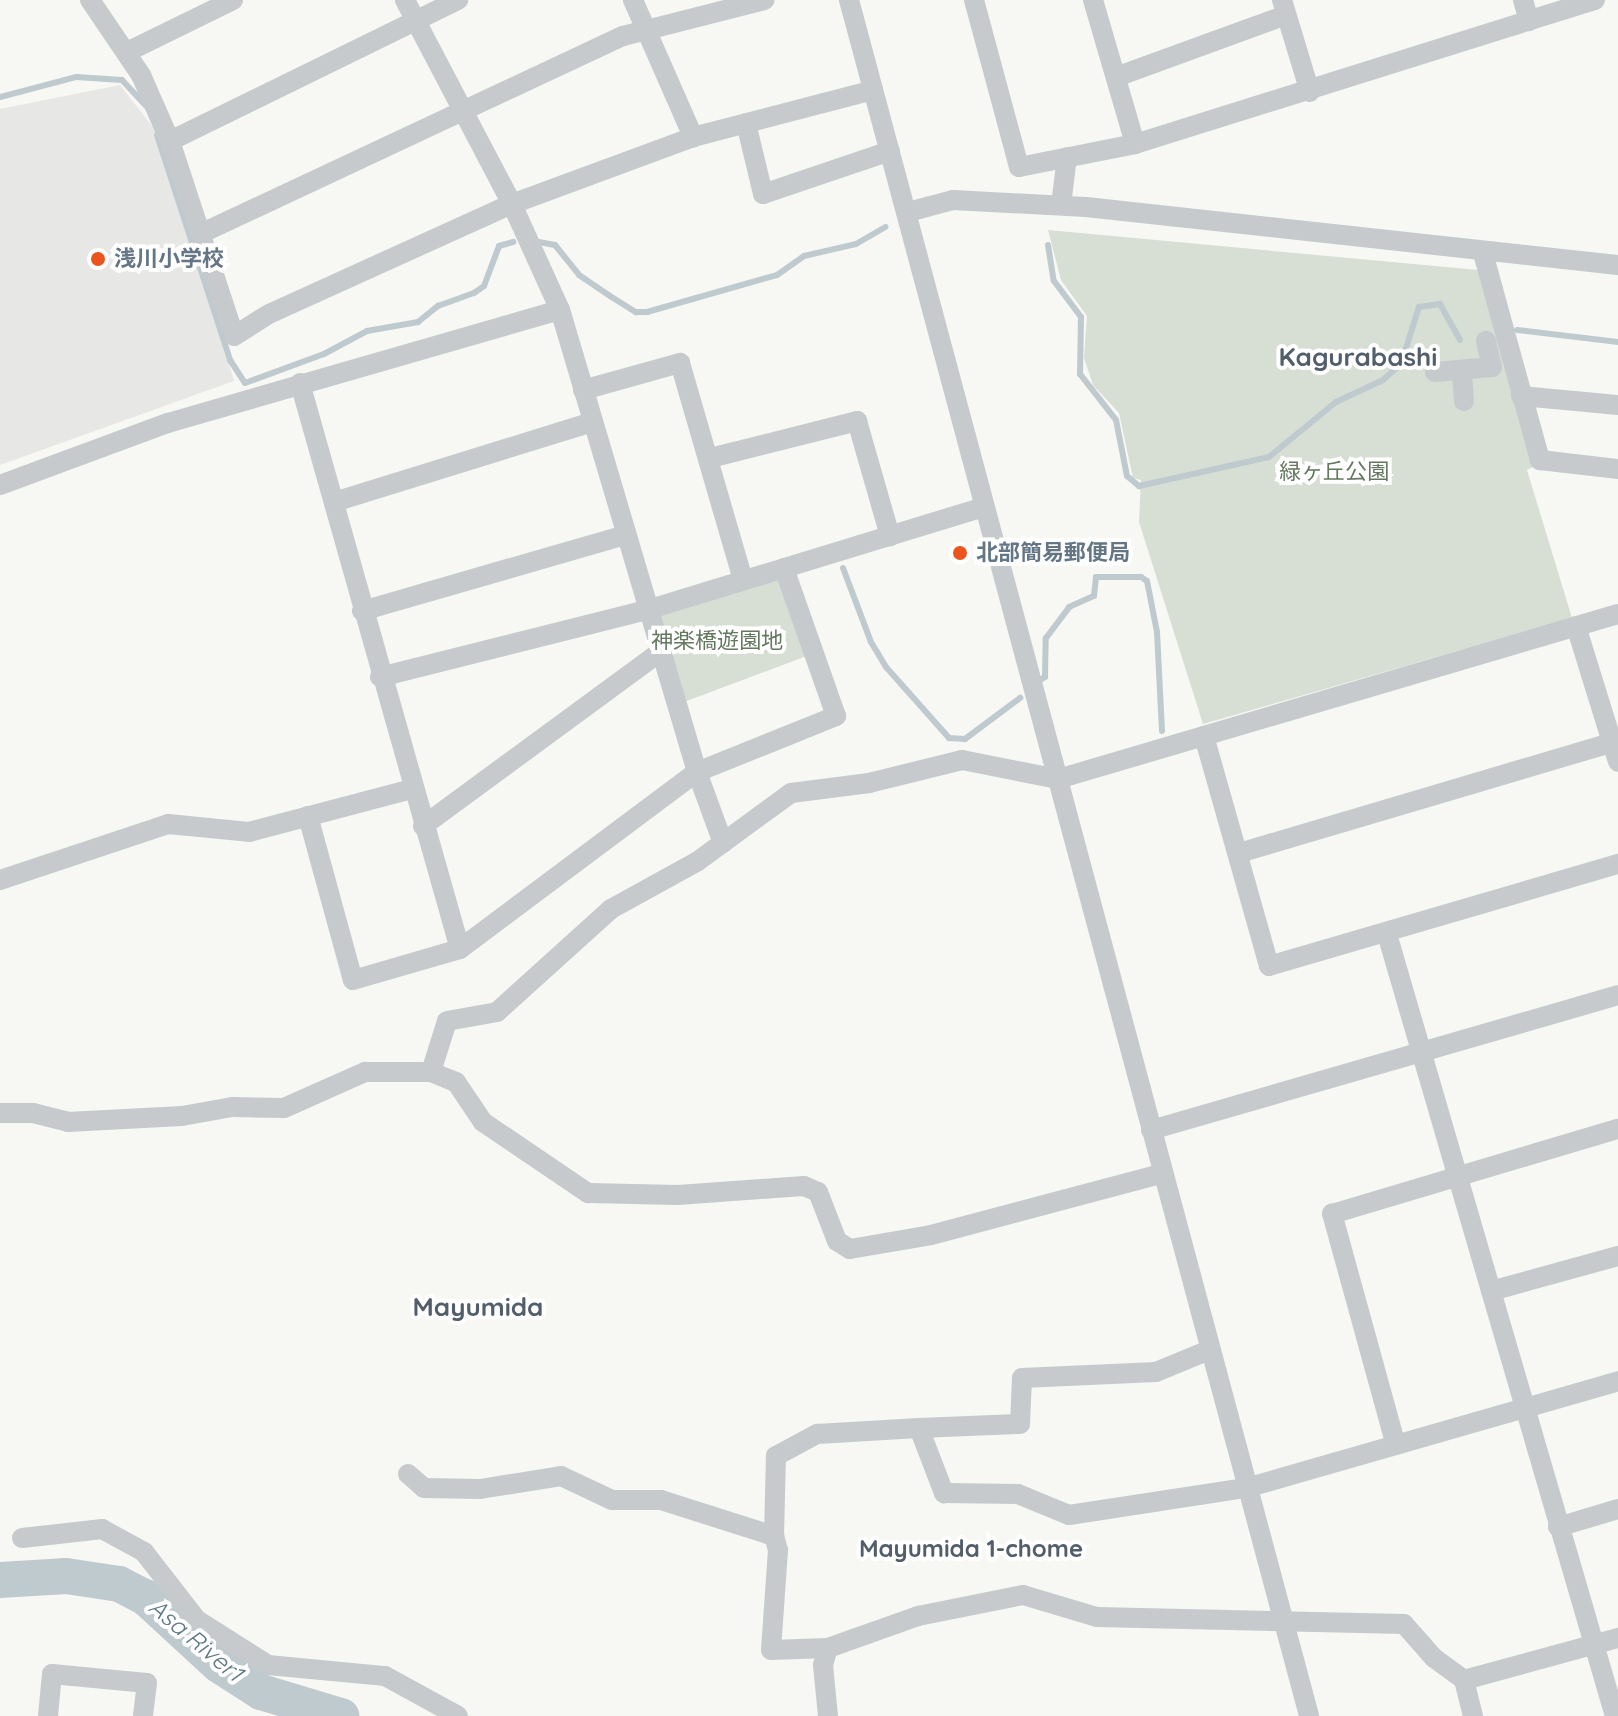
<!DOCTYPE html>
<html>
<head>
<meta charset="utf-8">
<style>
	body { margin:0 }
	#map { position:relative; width:1618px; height:1716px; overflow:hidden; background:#f7f7f3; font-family:Quicksand,"Noto Sans JP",sans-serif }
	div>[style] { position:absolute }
	.built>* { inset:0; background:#e7e8e6 }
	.green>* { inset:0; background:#d7dfd4 }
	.stream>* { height:6px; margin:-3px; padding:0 3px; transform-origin:3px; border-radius:3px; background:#bfcacf }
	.river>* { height:36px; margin:-18px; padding:0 18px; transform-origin:18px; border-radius:18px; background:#bfcacf }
	.minor>* { height:20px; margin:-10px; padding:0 10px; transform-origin:10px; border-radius:10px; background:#c6cacd }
	.dots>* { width:22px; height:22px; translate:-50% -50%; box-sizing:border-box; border:4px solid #fff; border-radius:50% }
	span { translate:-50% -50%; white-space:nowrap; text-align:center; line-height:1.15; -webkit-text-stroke:8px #fff; paint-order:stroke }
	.poi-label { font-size:22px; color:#647686; font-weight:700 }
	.left { translate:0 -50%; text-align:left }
	.park-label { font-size:22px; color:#64785f }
	.neighbourhood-label { font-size:24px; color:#525f6b; font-weight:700 }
	.water-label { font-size:24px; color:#5f7883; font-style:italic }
	.quarter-label { font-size:26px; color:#525f6b; font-weight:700 }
</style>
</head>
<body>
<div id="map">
	<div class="built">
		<i style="clip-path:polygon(120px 85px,160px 136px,234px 381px,0 465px,0 109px)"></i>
	</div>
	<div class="green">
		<i style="clip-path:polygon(1048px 230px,1478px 270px,1533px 467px,1527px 470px,1572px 618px,1203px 724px,1139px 522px,1141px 480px,1133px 478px,1119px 413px,1093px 385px,1084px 358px,1087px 316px,1061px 280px)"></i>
		<i style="clip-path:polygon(779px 572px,807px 656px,684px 702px,653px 612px)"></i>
	</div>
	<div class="stream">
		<i style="left:0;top:97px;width:79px;rotate:-14.7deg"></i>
		<i style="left:76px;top:77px;width:46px;rotate:3.7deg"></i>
		<i style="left:122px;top:80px;width:35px;rotate:47deg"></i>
		<i style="left:157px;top:135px;width:237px;rotate:72deg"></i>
		<i style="left:230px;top:360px;width:27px;rotate:57deg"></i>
		<i style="left:245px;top:383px;width:84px;rotate:-20.2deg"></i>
		<i style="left:324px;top:354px;width:49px;rotate:-28.1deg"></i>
		<i style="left:367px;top:331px;width:52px;rotate:-10deg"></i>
		<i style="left:418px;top:322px;width:26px;rotate:-39deg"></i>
		<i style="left:438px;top:306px;width:38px;rotate:-20deg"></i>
		<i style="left:474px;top:293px;width:12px;rotate:-35deg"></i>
		<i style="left:484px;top:286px;width:43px;rotate:-69.4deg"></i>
		<i style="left:499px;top:246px;width:15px;rotate:-16deg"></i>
		<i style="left:539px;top:242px;width:16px;rotate:11deg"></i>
		<i style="left:555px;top:245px;width:38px;rotate:51deg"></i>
		<i style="left:579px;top:275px;width:37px;rotate:34deg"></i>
		<i style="left:610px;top:296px;width:31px;rotate:32deg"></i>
		<i style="left:636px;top:312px;width:11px"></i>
		<i style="left:647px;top:312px;width:135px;rotate:-15.9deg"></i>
		<i style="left:777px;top:275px;width:33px;rotate:-35deg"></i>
		<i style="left:804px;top:256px;width:53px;rotate:-13deg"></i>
		<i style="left:856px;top:244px;width:34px;rotate:-30deg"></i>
		<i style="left:1048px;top:245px;width:36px;rotate:81deg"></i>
		<i style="left:1054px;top:281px;width:45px;rotate:53.1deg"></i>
		<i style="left:1081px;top:317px;width:57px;rotate:91deg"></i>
		<i style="left:1080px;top:374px;width:58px;rotate:52deg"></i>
		<i style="left:1116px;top:420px;width:57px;rotate:78.9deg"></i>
		<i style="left:1127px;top:476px;width:16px;rotate:40deg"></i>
		<i style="left:1139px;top:486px;width:133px;rotate:-12.6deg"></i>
		<i style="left:1269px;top:457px;width:87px;rotate:-39.4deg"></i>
		<i style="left:1336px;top:402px;width:52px;rotate:-25.1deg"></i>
		<i style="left:1383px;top:380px;width:24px;rotate:-42deg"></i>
		<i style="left:1401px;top:364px;width:60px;rotate:-72.5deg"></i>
		<i style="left:1419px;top:307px;width:21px;rotate:-8deg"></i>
		<i style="left:1440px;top:304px;width:41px;rotate:60.9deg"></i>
		<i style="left:1517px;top:330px;width:102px;rotate:6.8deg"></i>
		<i style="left:843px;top:568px;width:79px;rotate:69.3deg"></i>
		<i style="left:871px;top:642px;width:29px;rotate:59deg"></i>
		<i style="left:886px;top:667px;width:95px;rotate:48.4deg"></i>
		<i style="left:949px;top:738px;width:16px;rotate:4deg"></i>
		<i style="left:965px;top:739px;width:69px;rotate:-36.7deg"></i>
		<i style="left:1040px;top:680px;width:6px;rotate:-31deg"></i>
		<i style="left:1045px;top:677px;width:39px;rotate:-89deg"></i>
		<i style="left:1046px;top:638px;width:39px;rotate:-53deg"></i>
		<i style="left:1069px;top:607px;width:27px;rotate:-24deg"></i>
		<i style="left:1094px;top:596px;width:19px;rotate:-84deg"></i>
		<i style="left:1096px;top:577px;width:45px"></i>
		<i style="left:1141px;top:577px;width:7px;rotate:34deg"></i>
		<i style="left:1147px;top:581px;width:52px;rotate:78.9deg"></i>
		<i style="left:1157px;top:632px;width:99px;rotate:87.1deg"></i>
	</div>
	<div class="river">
		<i style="left:0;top:1580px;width:66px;rotate:-3.5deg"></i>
		<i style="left:66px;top:1576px;width:54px;rotate:8.6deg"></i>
		<i style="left:119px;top:1584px;width:29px;rotate:27deg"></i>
		<i style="left:145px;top:1597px;width:100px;rotate:42.6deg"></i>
		<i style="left:219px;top:1665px;width:50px;rotate:32.7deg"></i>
		<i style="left:261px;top:1692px;width:84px;rotate:16.7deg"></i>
	</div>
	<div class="minor">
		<i style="left:90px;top:0;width:91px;rotate:55.8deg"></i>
		<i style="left:141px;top:75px;width:72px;rotate:66.3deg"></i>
		<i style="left:170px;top:141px;width:205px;rotate:71.8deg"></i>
		<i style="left:234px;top:336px;width:41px;rotate:-32.2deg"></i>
		<i style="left:269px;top:314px;width:267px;rotate:-24.4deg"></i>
		<i style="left:512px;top:204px;width:193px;rotate:-20.3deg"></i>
		<i style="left:693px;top:137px;width:186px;rotate:-14.6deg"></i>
		<i style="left:633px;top:0;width:150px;rotate:66.3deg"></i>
		<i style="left:849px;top:0;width:1777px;rotate:74.99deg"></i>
		<i style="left:974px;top:0;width:173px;rotate:74.9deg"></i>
		<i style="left:1019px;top:167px;width:118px;rotate:-11.2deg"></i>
		<i style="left:1135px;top:144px;width:482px;rotate:-17.4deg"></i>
		<i style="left:1093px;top:0;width:150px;rotate:73.7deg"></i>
		<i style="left:1282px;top:0;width:96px;rotate:73.1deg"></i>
		<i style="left:1523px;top:0;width:22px;rotate:74deg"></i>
		<i style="left:127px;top:52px;width:118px;rotate:-26.1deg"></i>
		<i style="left:1116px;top:77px;width:181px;rotate:-20deg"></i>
		<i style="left:746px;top:123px;width:73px;rotate:76.5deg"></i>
		<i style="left:763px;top:194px;width:134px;rotate:-18.7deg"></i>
		<i style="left:170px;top:141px;width:321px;rotate:-26.1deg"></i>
		<i style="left:1061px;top:205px;width:48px;rotate:-82.9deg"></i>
		<i style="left:908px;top:212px;width:47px;rotate:-14.9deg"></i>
		<i style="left:953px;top:200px;width:133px;rotate:3deg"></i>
		<i style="left:1086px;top:207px;width:535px;rotate:6.22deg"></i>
		<i style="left:200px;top:234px;width:467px;rotate:-25.1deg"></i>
		<i style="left:623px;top:36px;width:146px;rotate:-14.3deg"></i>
		<i style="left:1483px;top:253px;width:215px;rotate:74.6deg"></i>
		<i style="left:1540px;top:460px;width:79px;rotate:6.6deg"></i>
		<i style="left:1435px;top:372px;width:57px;rotate:-5deg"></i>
		<i style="left:1492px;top:367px;width:27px;rotate:-103deg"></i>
		<i style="left:1462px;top:373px;width:28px;rotate:86deg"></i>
		<i style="left:300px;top:383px;width:588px;rotate:74.22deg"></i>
		<i style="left:460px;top:949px;width:296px;rotate:-36.8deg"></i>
		<i style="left:697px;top:772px;width:482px;rotate:-106.5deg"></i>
		<i style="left:560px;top:310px;width:116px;rotate:-114.4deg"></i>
		<i style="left:512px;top:204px;width:230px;rotate:-117.7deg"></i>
		<i style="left:583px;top:390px;width:101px;rotate:-15.6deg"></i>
		<i style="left:680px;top:363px;width:226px;rotate:73.8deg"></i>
		<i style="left:1521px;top:396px;width:97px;rotate:5.3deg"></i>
		<i style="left:710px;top:458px;width:152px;rotate:-14.1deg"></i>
		<i style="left:857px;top:421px;width:120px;rotate:74deg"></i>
		<i style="left:0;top:485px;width:179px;rotate:-20.3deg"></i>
		<i style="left:168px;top:423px;width:408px;rotate:-16.1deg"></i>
		<i style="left:334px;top:502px;width:270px;rotate:-17.2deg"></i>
		<i style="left:362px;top:611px;width:275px;rotate:-16.1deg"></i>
		<i style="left:1576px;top:626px;width:142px;rotate:72.8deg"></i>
		<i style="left:380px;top:677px;width:275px;rotate:-14.1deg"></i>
		<i style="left:647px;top:610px;width:349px;rotate:-17deg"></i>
		<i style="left:1204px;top:736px;width:239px;rotate:74.2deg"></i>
		<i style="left:1269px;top:966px;width:364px;rotate:-16.3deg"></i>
		<i style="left:308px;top:816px;width:170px;rotate:74.7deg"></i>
		<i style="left:353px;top:980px;width:111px;rotate:-16.2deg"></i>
		<i style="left:423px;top:826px;width:294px;rotate:-36.3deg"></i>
		<i style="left:723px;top:843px;width:76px;rotate:-110.1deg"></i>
		<i style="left:697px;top:772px;width:150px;rotate:-21.9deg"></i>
		<i style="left:836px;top:716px;width:157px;rotate:-109.4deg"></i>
		<i style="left:1239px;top:853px;width:395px;rotate:-16.5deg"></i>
		<i style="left:0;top:880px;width:177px;rotate:-18.4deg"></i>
		<i style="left:168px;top:824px;width:81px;rotate:5.6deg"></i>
		<i style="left:249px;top:832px;width:169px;rotate:-14.8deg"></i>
		<i style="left:1387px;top:934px;width:815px;rotate:73.75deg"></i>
		<i style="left:431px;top:1072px;width:53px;rotate:-72.6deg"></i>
		<i style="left:447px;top:1021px;width:51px;rotate:-10.2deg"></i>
		<i style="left:497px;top:1012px;width:154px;rotate:-42.1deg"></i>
		<i style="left:611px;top:909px;width:99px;rotate:-28.9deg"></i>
		<i style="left:698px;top:861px;width:115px;rotate:-36.2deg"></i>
		<i style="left:791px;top:793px;width:79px;rotate:-7.3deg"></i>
		<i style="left:869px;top:783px;width:96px;rotate:-13.9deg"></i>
		<i style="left:962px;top:760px;width:98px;rotate:11.2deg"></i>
		<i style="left:1058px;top:779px;width:584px;rotate:-16.42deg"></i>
		<i style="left:0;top:1113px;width:33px"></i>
		<i style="left:33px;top:1113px;width:36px;rotate:14deg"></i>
		<i style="left:68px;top:1122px;width:114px;rotate:-3deg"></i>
		<i style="left:182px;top:1116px;width:51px;rotate:-10.2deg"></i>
		<i style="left:232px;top:1107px;width:52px;rotate:1.1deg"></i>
		<i style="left:284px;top:1108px;width:89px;rotate:-24deg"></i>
		<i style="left:365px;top:1072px;width:66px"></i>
		<i style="left:431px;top:1072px;width:27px;rotate:22deg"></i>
		<i style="left:456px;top:1082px;width:48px;rotate:56deg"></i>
		<i style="left:483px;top:1122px;width:127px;rotate:34.1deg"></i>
		<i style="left:588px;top:1193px;width:90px;rotate:1.3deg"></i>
		<i style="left:678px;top:1195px;width:126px;rotate:-4.1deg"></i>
		<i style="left:804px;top:1186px;width:15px;rotate:23deg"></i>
		<i style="left:818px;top:1192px;width:53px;rotate:68.8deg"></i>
		<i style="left:837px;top:1241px;width:15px;rotate:32deg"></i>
		<i style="left:850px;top:1249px;width:82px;rotate:-9.8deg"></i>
		<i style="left:931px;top:1235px;width:238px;rotate:-14.9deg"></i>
		<i style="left:1151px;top:1130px;width:486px;rotate:-16.1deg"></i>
		<i style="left:1491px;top:1291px;width:132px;rotate:-15.4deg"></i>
		<i style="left:919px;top:1428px;width:101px;rotate:-2.3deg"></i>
		<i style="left:1020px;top:1424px;width:46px;rotate:-87.5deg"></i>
		<i style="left:1022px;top:1378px;width:134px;rotate:-2.6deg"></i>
		<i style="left:1156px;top:1372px;width:57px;rotate:-22.5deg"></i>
		<i style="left:1395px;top:1442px;width:237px;rotate:-105.4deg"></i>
		<i style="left:1332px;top:1214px;width:298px;rotate:-16.6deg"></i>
		<i style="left:408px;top:1474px;width:21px;rotate:41deg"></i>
		<i style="left:424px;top:1488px;width:56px;rotate:1deg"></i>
		<i style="left:480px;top:1489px;width:82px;rotate:-9.1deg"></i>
		<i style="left:561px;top:1476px;width:56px;rotate:25.2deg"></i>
		<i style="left:612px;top:1500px;width:49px"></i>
		<i style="left:661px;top:1500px;width:119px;rotate:17.7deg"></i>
		<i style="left:774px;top:1536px;width:15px;rotate:74deg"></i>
		<i style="left:778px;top:1550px;width:100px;rotate:94deg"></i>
		<i style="left:771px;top:1650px;width:57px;rotate:-2deg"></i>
		<i style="left:828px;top:1648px;width:96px;rotate:-19.6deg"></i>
		<i style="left:918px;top:1616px;width:107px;rotate:-11.3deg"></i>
		<i style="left:1023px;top:1595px;width:77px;rotate:16.6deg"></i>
		<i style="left:1097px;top:1617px;width:307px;rotate:1.3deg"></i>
		<i style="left:1404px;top:1624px;width:45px;rotate:48.6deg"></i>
		<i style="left:1434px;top:1658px;width:37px;rotate:36deg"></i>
		<i style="left:1464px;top:1680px;width:37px;rotate:76deg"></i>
		<i style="left:1558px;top:1527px;width:63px;rotate:-16.7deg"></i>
		<i style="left:774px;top:1536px;width:80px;rotate:-88.6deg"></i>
		<i style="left:776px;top:1456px;width:47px;rotate:-28.2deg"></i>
		<i style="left:817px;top:1434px;width:102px;rotate:-3.4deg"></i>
		<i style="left:919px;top:1428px;width:70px;rotate:69deg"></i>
		<i style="left:944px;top:1493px;width:74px;rotate:0.8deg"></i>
		<i style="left:1018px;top:1494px;width:55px;rotate:22.4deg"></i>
		<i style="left:1069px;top:1515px;width:179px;rotate:-8.7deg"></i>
		<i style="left:1246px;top:1488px;width:387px;rotate:-16deg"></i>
		<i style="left:22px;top:1538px;width:81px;rotate:-6.4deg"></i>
		<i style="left:102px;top:1529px;width:48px;rotate:28.7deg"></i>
		<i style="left:144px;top:1552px;width:86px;rotate:52.1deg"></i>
		<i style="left:197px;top:1620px;width:84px;rotate:32.4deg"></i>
		<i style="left:268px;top:1665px;width:118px;rotate:5.4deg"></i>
		<i style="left:385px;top:1676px;width:83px;rotate:28.7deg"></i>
		<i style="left:1464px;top:1680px;width:160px;rotate:-15.3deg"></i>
		<i style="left:48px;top:1716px;width:42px;rotate:-84.6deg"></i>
		<i style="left:52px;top:1674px;width:95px;rotate:5.4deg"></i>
		<i style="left:147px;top:1683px;width:33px;rotate:97deg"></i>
		<i style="left:828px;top:1716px;width:51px;rotate:-95.6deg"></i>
		<i style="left:823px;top:1665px;width:18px;rotate:-74deg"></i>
	</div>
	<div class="dots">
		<i style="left:98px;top:259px;background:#ec531d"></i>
		<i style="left:960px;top:553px;background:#ec531d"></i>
	</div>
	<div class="poi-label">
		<span class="left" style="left:114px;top:259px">浅川小学校</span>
		<span class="left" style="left:976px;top:553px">北部簡易郵便局</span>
	</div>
	<div class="park-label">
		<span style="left:1334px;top:472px">緑ヶ丘公園</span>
		<span style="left:717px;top:641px">神楽橋遊園地</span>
	</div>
	<div class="neighbourhood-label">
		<span style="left:971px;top:1549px">Mayumida 1-chome</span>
	</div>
	<div class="water-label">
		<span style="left:196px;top:1640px;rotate:40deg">Asa River1</span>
	</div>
	<div class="quarter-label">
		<span style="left:1358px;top:357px">Kagurabashi</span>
		<span style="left:478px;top:1307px">Mayumida</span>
	</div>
</div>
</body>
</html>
